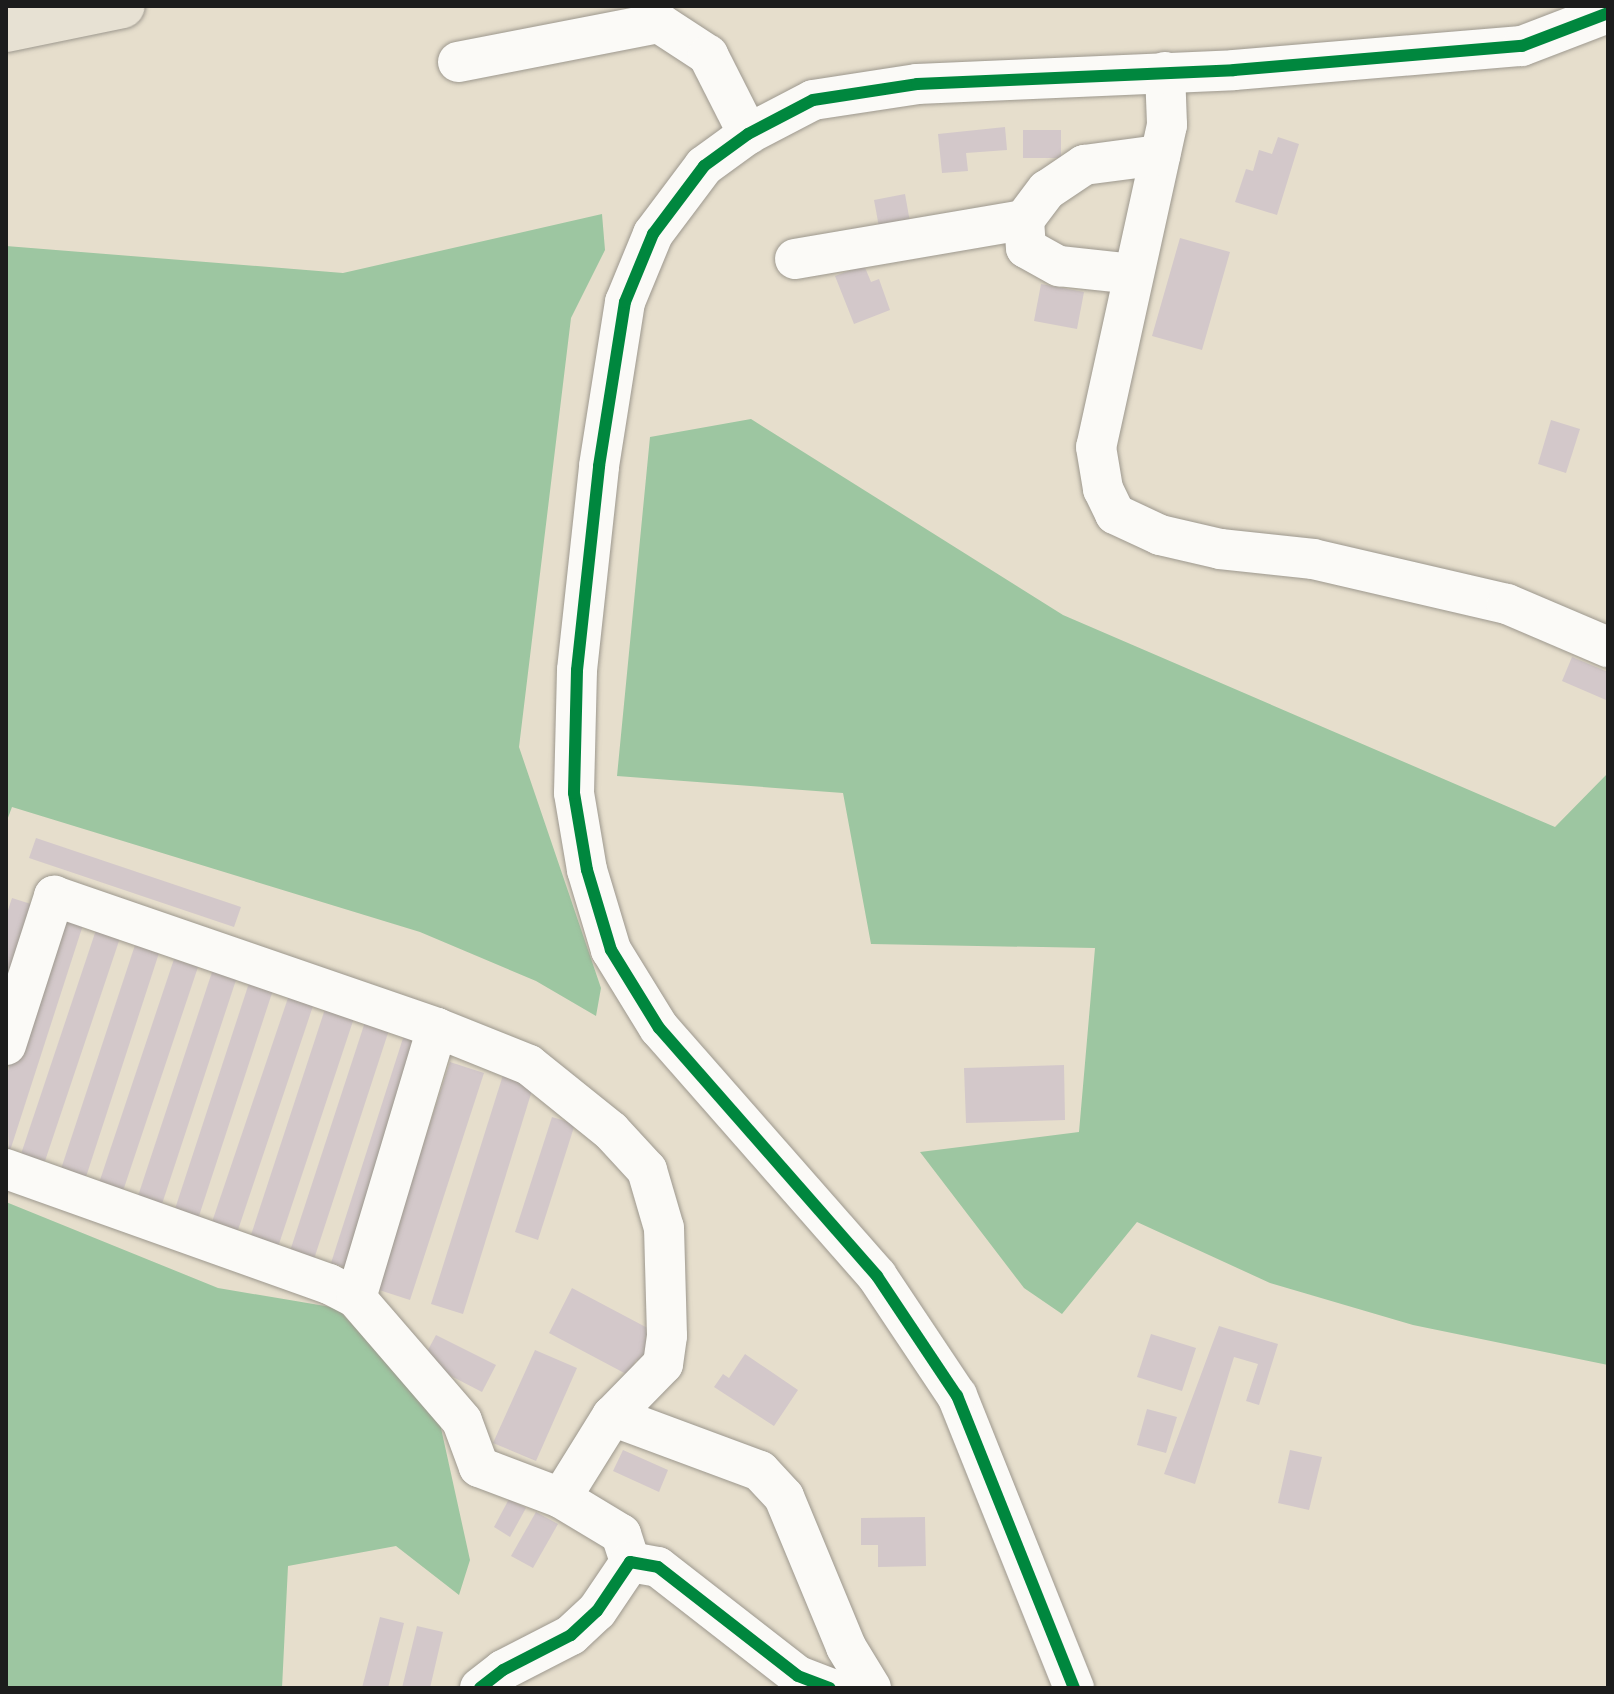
<!DOCTYPE html>
<html>
<head>
<meta charset="utf-8">
<style>
	body { margin:0 }
	#map { position:relative; width:1614px; height:1694px; overflow:hidden; background:#e6decc; font-family:Kalam,sans-serif }
	div>[style] { position:absolute }
	.forest>* { inset:0; background:#9dc6a1 }
	.building>* { inset:0; background:#d3c8ca }
	.roads { filter:drop-shadow(0 0 2px #9d988e) drop-shadow(0 0 2px #9d988e) }
	.minor>* { height:40px; margin:-20px; padding:0 20px; transform-origin:20px; border-radius:20px; background:#fbfaf7 }
	.highway>* { height:44px; margin:-22px; padding:0 22px; transform-origin:22px; border-radius:22px; background:#e7e1d3 }
	.cycleway>* { height:12px; margin:-6px; padding:0 6px; transform-origin:6px; border-radius:6px; background:#00873e }
	span { translate:-50% -50%; white-space:nowrap; text-align:center; line-height:1.15; -webkit-text-stroke:8px #fdfcf7; paint-order:stroke }
	.frame { position:absolute; inset:0; border:8px solid #1c1c1c; pointer-events:none }
</style>
</head>
<body>
<div id="map">
	<div class="forest">
		<i style="clip-path:polygon(602px 214px,605px 250px,571px 318px,519px 747px,601px 988px,596px 1016px,536px 981px,420px 932px,12px 807px,6px 823px,6px 246px,343px 273px)"></i>
		<i style="clip-path:polygon(751px 419px,1063px 615px,1555px 827px,1608px 773px,1608px 1365px,1413px 1325px,1270px 1283px,1137px 1222px,1062px 1314px,1024px 1288px,920px 1152px,1079px 1132px,1095px 948px,871px 944px,843px 793px,617px 776px,650px 437px)"></i>
		<i style="clip-path:polygon(6px 1202px,218px 1288px,337px 1308px,439px 1419px,470px 1560px,459px 1595px,396px 1546px,288px 1566px,282px 1688px,6px 1688px)"></i>
	</div>
	<div class="building">
		<i style="clip-path:polygon(1005px 127px,1007px 150px,966px 153px,968px 171px,942px 173px,938px 134px)"></i>
		<i style="clip-path:polygon(1023px 130px,1061px 130px,1061px 158px,1023px 158px)"></i>
		<i style="clip-path:polygon(1278px 137px,1299px 144px,1277px 215px,1235px 202px,1246px 169px,1253px 171px,1259px 150px,1272px 154px)"></i>
		<i style="clip-path:polygon(905px 194px,910px 222px,879px 227px,874px 200px)"></i>
		<i style="clip-path:polygon(1180px 238px,1230px 252px,1202px 350px,1152px 336px)"></i>
		<i style="clip-path:polygon(864px 265px,871px 282px,879px 279px,890px 310px,854px 324px,835px 276px)"></i>
		<i style="clip-path:polygon(1041px 284px,1084px 292px,1077px 329px,1034px 321px)"></i>
		<i style="clip-path:polygon(1551px 420px,1580px 429px,1566px 473px,1538px 464px)"></i>
		<i style="clip-path:polygon(1572px 657px,1608px 672px,1606px 700px,1562px 681px)"></i>
		<i style="clip-path:polygon(36px 838px,241px 907px,234px 927px,29px 858px)"></i>
		<i style="clip-path:polygon(12px 898px,34px 905px,6px 987px,6px 916px)"></i>
		<i style="clip-path:polygon(57px 916px,83px 925px,9px 1154px,6px 1077px)"></i>
		<i style="clip-path:polygon(96px 930px,120px 938px,43px 1167px,19px 1160px)"></i>
		<i style="clip-path:polygon(136px 942px,160px 950px,85px 1180px,60px 1172px)"></i>
		<i style="clip-path:polygon(174px 959px,198px 967px,122px 1194px,98px 1186px)"></i>
		<i style="clip-path:polygon(213px 969px,237px 977px,161px 1207px,137px 1199px)"></i>
		<i style="clip-path:polygon(249px 983px,273px 990px,198px 1219px,174px 1212px)"></i>
		<i style="clip-path:polygon(289px 995px,314px 1003px,237px 1233px,211px 1225px)"></i>
		<i style="clip-path:polygon(325px 1009px,354px 1018px,278px 1247px,250px 1238px)"></i>
		<i style="clip-path:polygon(365px 1022px,389px 1030px,314px 1259px,290px 1251px)"></i>
		<i style="clip-path:polygon(404px 1035px,428px 1042px,356px 1270px,331px 1263px)"></i>
		<i style="clip-path:polygon(450px 1062px,484px 1073px,410px 1300px,376px 1289px)"></i>
		<i style="clip-path:polygon(1064px 1065px,1065px 1120px,966px 1123px,964px 1068px)"></i>
		<i style="clip-path:polygon(503px 1075px,534px 1084px,463px 1314px,431px 1304px)"></i>
		<i style="clip-path:polygon(552px 1117px,575px 1124px,538px 1240px,515px 1232px)"></i>
		<i style="clip-path:polygon(572px 1288px,657px 1333px,642px 1363px,636px 1360px,628px 1375px,549px 1333px)"></i>
		<i style="clip-path:polygon(1219px 1326px,1278px 1344px,1259px 1405px,1246px 1401px,1258px 1364px,1234px 1357px,1195px 1484px,1164px 1474px)"></i>
		<i style="clip-path:polygon(1151px 1334px,1196px 1348px,1182px 1391px,1137px 1377px)"></i>
		<i style="clip-path:polygon(436px 1335px,496px 1365px,482px 1392px,422px 1361px)"></i>
		<i style="clip-path:polygon(535px 1350px,577px 1368px,536px 1461px,493px 1443px)"></i>
		<i style="clip-path:polygon(745px 1354px,798px 1390px,774px 1426px,714px 1387px,723px 1374px,729px 1378px)"></i>
		<i style="clip-path:polygon(1147px 1409px,1177px 1417px,1166px 1453px,1137px 1445px)"></i>
		<i style="clip-path:polygon(623px 1450px,668px 1470px,659px 1492px,613px 1471px)"></i>
		<i style="clip-path:polygon(1290px 1450px,1322px 1457px,1309px 1510px,1278px 1503px)"></i>
		<i style="clip-path:polygon(509px 1499px,526px 1508px,510px 1537px,494px 1527px)"></i>
		<i style="clip-path:polygon(536px 1512px,558px 1524px,533px 1568px,511px 1556px)"></i>
		<i style="clip-path:polygon(925px 1517px,926px 1566px,878px 1567px,878px 1545px,861px 1545px,861px 1518px)"></i>
		<i style="clip-path:polygon(380px 1617px,404px 1623px,388px 1688px,362px 1688px)"></i>
		<i style="clip-path:polygon(417px 1626px,443px 1632px,430px 1688px,402px 1688px)"></i>
	</div>
	<div class="roads">
		<div class="minor">
			<i style="left:458px;top:62px;width:205px;rotate:-11deg"></i>
			<i style="left:659px;top:23px;width:59px;rotate:33.1deg"></i>
			<i style="left:708px;top:55px;width:89px;rotate:63.1deg"></i>
			<i style="left:1165px;top:72px;width:53px;rotate:87.8deg"></i>
			<i style="left:1167px;top:125px;width:330px;rotate:102.4deg"></i>
			<i style="left:1096px;top:447px;width:43px;rotate:80.5deg"></i>
			<i style="left:1103px;top:489px;width:28px;rotate:64deg"></i>
			<i style="left:1115px;top:514px;width:50px;rotate:25deg"></i>
			<i style="left:1160px;top:535px;width:62px;rotate:13.1deg"></i>
			<i style="left:1220px;top:549px;width:94px;rotate:6.1deg"></i>
			<i style="left:1313px;top:559px;width:199px;rotate:13.1deg"></i>
			<i style="left:1507px;top:604px;width:110px;rotate:23.1deg"></i>
			<i style="left:1024px;top:220px;width:28px;rotate:86deg"></i>
			<i style="left:1026px;top:248px;width:38px;rotate:29deg"></i>
			<i style="left:1059px;top:266px;width:74px;rotate:6.2deg"></i>
			<i style="left:795px;top:259px;width:232px;rotate:-9.7deg"></i>
			<i style="left:1024px;top:220px;width:38px;rotate:-53deg"></i>
			<i style="left:1047px;top:190px;width:45px;rotate:-34deg"></i>
			<i style="left:1084px;top:165px;width:77px;rotate:-7.5deg"></i>
			<i style="left:6px;top:1045px;width:157px;rotate:-72.1deg"></i>
			<i style="left:54px;top:896px;width:405px;rotate:19deg"></i>
			<i style="left:6px;top:1169px;width:343px;rotate:19.6deg"></i>
			<i style="left:329px;top:1284px;width:30px;rotate:27deg"></i>
			<i style="left:356px;top:1298px;width:162px;rotate:49.2deg"></i>
			<i style="left:462px;top:1421px;width:49px;rotate:69.7deg"></i>
			<i style="left:479px;top:1467px;width:88px;rotate:20.7deg"></i>
			<i style="left:561px;top:1498px;width:70px;rotate:31deg"></i>
			<i style="left:621px;top:1534px;width:29px;rotate:72deg"></i>
			<i style="left:356px;top:1298px;width:282px;rotate:-73.3deg"></i>
			<i style="left:437px;top:1028px;width:99px;rotate:21.9deg"></i>
			<i style="left:529px;top:1065px;width:105px;rotate:38.8deg"></i>
			<i style="left:611px;top:1131px;width:53px;rotate:47.3deg"></i>
			<i style="left:647px;top:1170px;width:60px;rotate:73.7deg"></i>
			<i style="left:664px;top:1228px;width:108px;rotate:88.4deg"></i>
			<i style="left:667px;top:1336px;width:28px;rotate:98deg"></i>
			<i style="left:663px;top:1364px;width:73px;rotate:134.4deg"></i>
			<i style="left:561px;top:1498px;width:97px;rotate:-58.1deg"></i>
			<i style="left:612px;top:1416px;width:158px;rotate:20.4deg"></i>
			<i style="left:760px;top:1471px;width:35px;rotate:47deg"></i>
			<i style="left:784px;top:1497px;width:162px;rotate:67.5deg"></i>
			<i style="left:846px;top:1647px;width:48px;rotate:58.6deg"></i>
			<i style="left:480px;top:1688px;width:29px;rotate:-38deg"></i>
			<i style="left:503px;top:1670px;width:76px;rotate:-27.2deg"></i>
			<i style="left:571px;top:1635px;width:35px;rotate:-43deg"></i>
			<i style="left:597px;top:1611px;width:59px;rotate:-56deg"></i>
			<i style="left:630px;top:1562px;width:28px;rotate:10deg"></i>
			<i style="left:658px;top:1567px;width:177px;rotate:37.9deg"></i>
			<i style="left:798px;top:1676px;width:34px;rotate:21deg"></i>
			<i style="left:1074px;top:1688px;width:315px;rotate:-111.8deg"></i>
			<i style="left:957px;top:1396px;width:144px;rotate:-123.7deg"></i>
			<i style="left:877px;top:1276px;width:330px;rotate:-131.3deg"></i>
			<i style="left:659px;top:1028px;width:92px;rotate:-121.6deg"></i>
			<i style="left:611px;top:950px;width:84px;rotate:-106.7deg"></i>
			<i style="left:587px;top:870px;width:78px;rotate:-99.6deg"></i>
			<i style="left:574px;top:793px;width:123px;rotate:-88.6deg"></i>
			<i style="left:577px;top:670px;width:205px;rotate:-83.8deg"></i>
			<i style="left:599px;top:466px;width:166px;rotate:-81deg"></i>
			<i style="left:625px;top:302px;width:74px;rotate:-67.6deg"></i>
			<i style="left:653px;top:234px;width:85px;rotate:-53.1deg"></i>
			<i style="left:704px;top:166px;width:54px;rotate:-36deg"></i>
			<i style="left:748px;top:134px;width:73px;rotate:-27.6deg"></i>
			<i style="left:813px;top:100px;width:105px;rotate:-8.7deg"></i>
			<i style="left:917px;top:84px;width:317px;rotate:-2.5deg"></i>
			<i style="left:1234px;top:70px;width:289px;rotate:-4.8deg"></i>
			<i style="left:1522px;top:46px;width:92px;rotate:-21deg"></i>
		</div>
		<div class="highway">
			<i style="left:6px;top:30px;width:119px;rotate:-11.6deg"></i>
		</div>
	</div>
	<div class="cycleway">
		<i style="left:480px;top:1688px;width:29px;rotate:-38deg"></i>
		<i style="left:503px;top:1670px;width:76px;rotate:-27.2deg"></i>
		<i style="left:571px;top:1635px;width:35px;rotate:-43deg"></i>
		<i style="left:597px;top:1611px;width:59px;rotate:-56deg"></i>
		<i style="left:630px;top:1562px;width:28px;rotate:10deg"></i>
		<i style="left:658px;top:1567px;width:177px;rotate:37.9deg"></i>
		<i style="left:798px;top:1676px;width:34px;rotate:21deg"></i>
		<i style="left:1074px;top:1688px;width:315px;rotate:-111.8deg"></i>
		<i style="left:957px;top:1396px;width:144px;rotate:-123.7deg"></i>
		<i style="left:877px;top:1276px;width:330px;rotate:-131.3deg"></i>
		<i style="left:659px;top:1028px;width:92px;rotate:-121.6deg"></i>
		<i style="left:611px;top:950px;width:84px;rotate:-106.7deg"></i>
		<i style="left:587px;top:870px;width:78px;rotate:-99.6deg"></i>
		<i style="left:574px;top:793px;width:123px;rotate:-88.6deg"></i>
		<i style="left:577px;top:670px;width:205px;rotate:-83.8deg"></i>
		<i style="left:599px;top:466px;width:166px;rotate:-81deg"></i>
		<i style="left:625px;top:302px;width:74px;rotate:-67.6deg"></i>
		<i style="left:653px;top:234px;width:85px;rotate:-53.1deg"></i>
		<i style="left:704px;top:166px;width:54px;rotate:-36deg"></i>
		<i style="left:748px;top:134px;width:73px;rotate:-27.6deg"></i>
		<i style="left:813px;top:100px;width:105px;rotate:-8.7deg"></i>
		<i style="left:917px;top:84px;width:317px;rotate:-2.5deg"></i>
		<i style="left:1234px;top:70px;width:289px;rotate:-4.8deg"></i>
		<i style="left:1522px;top:46px;width:92px;rotate:-21deg"></i>
	</div>
	<div class="frame"></div>
</div>
</body>
</html>
